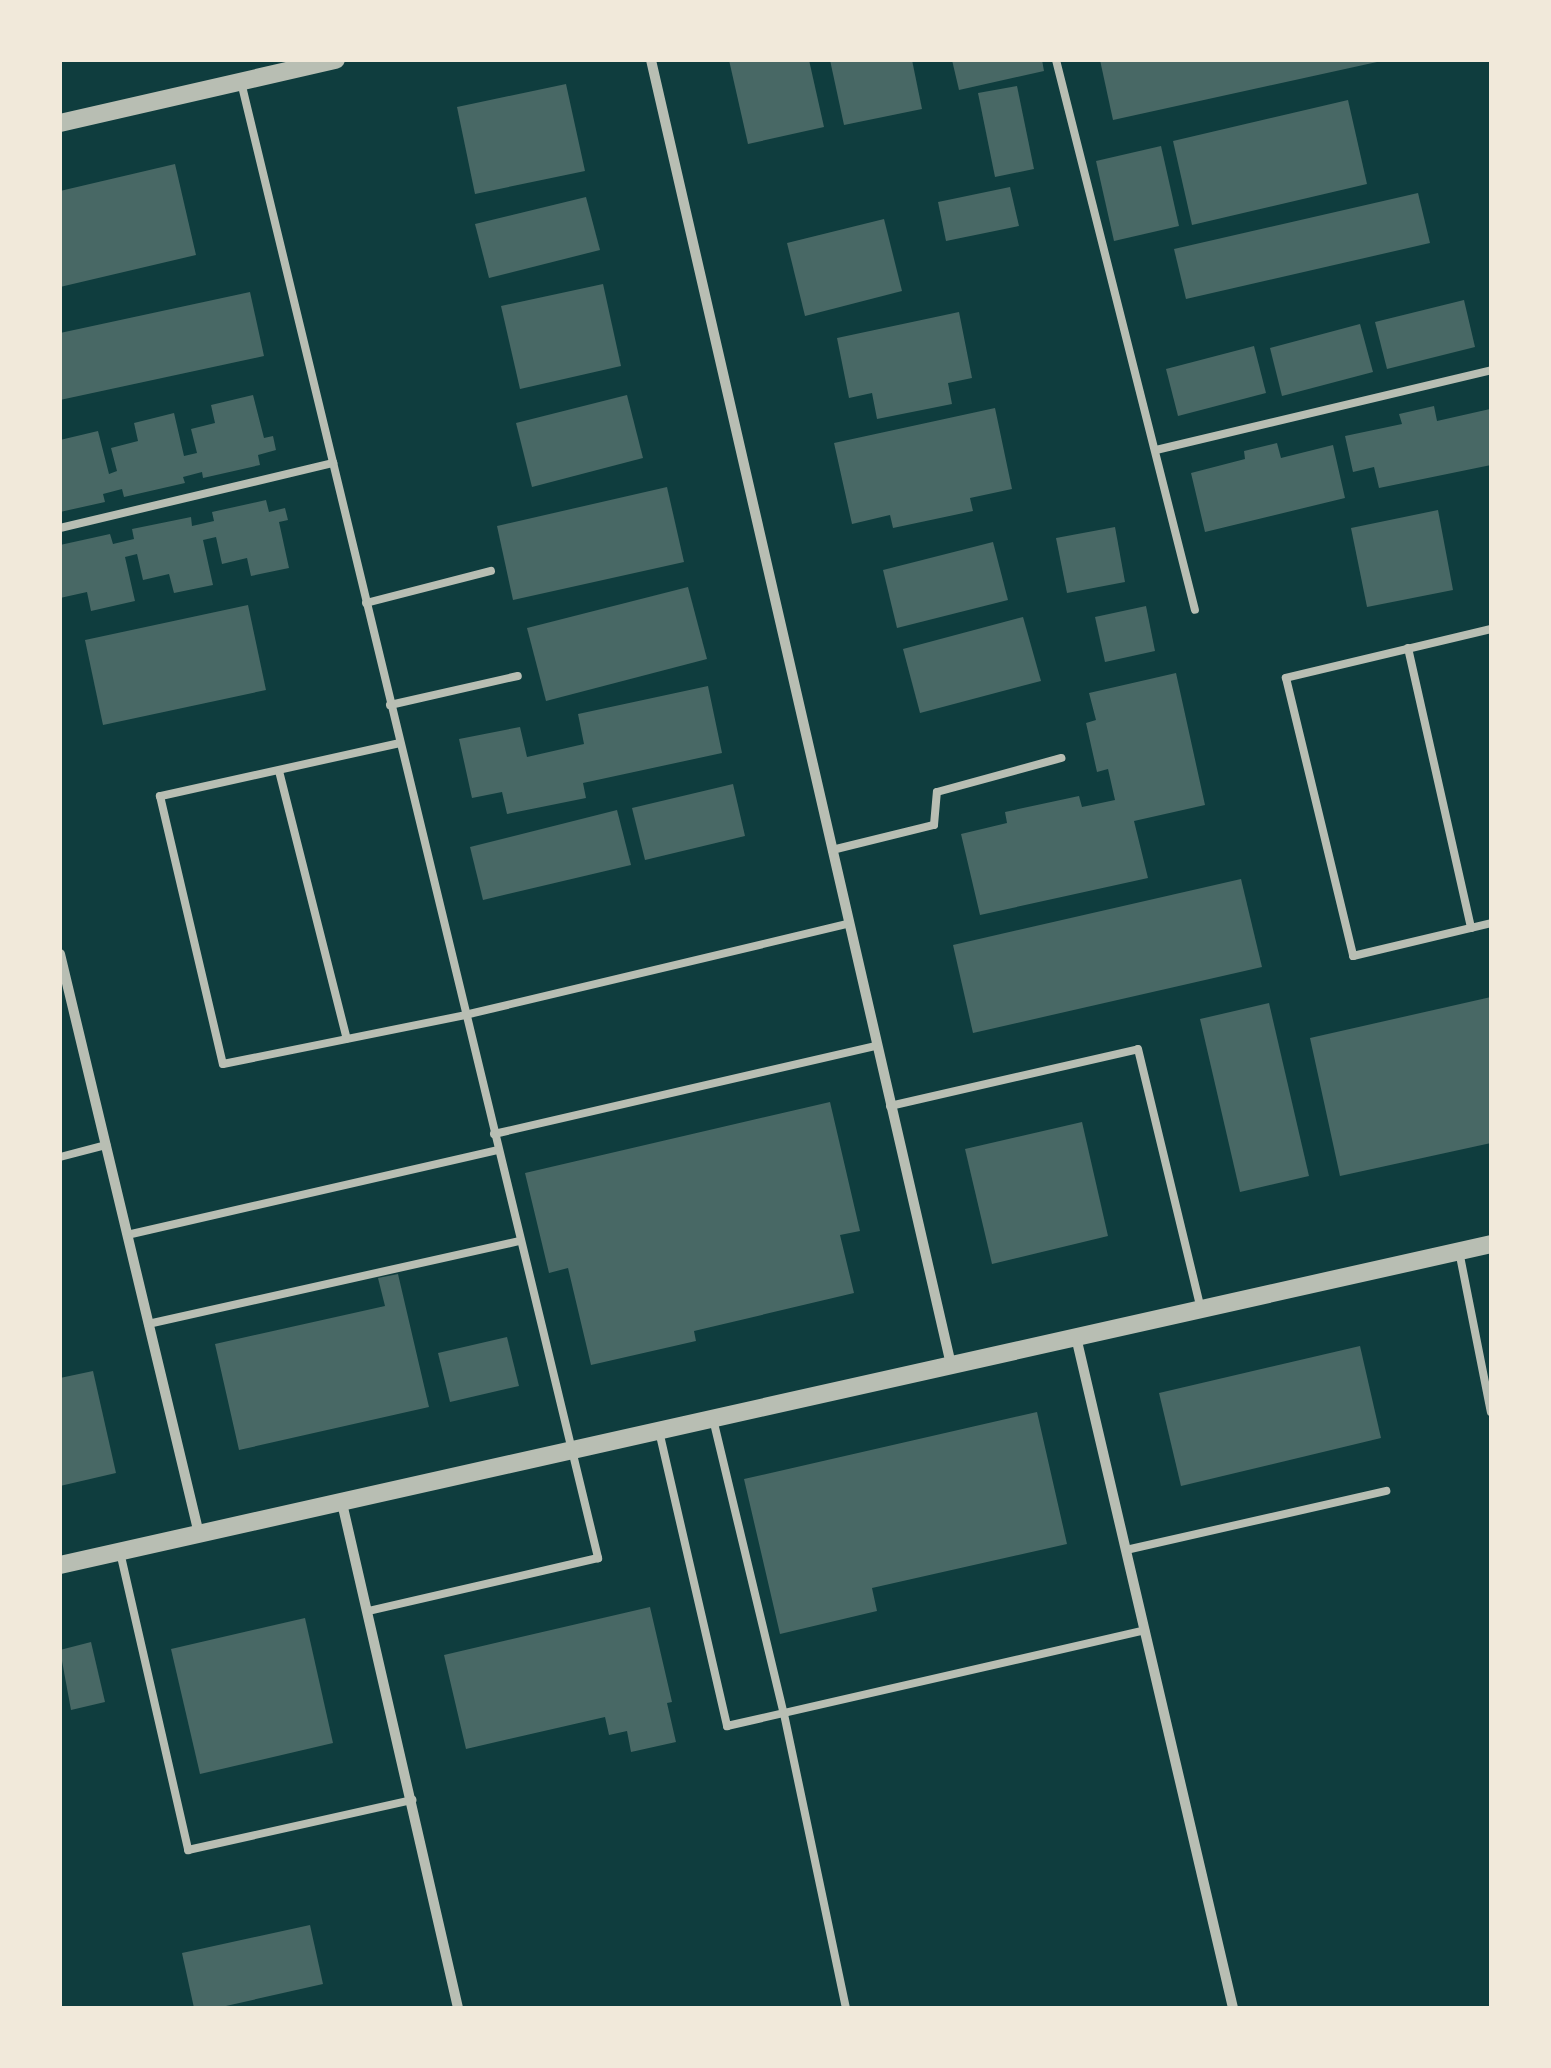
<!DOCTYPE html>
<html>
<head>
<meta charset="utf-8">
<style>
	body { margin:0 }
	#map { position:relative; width:1551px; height:2068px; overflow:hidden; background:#0f3d3e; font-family:"Roboto Condensed",sans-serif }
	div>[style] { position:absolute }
	.building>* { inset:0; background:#486865 }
	.service>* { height:8px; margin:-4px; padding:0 4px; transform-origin:4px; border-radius:4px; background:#b8beb3 }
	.minor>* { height:10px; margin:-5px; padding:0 5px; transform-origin:5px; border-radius:5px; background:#b8beb3 }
	.tertiary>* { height:18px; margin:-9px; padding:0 9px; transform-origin:9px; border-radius:9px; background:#b8beb3 }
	span { translate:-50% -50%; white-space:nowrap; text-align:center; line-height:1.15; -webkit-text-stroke:8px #f1e9da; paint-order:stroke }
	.frame { position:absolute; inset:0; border:62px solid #f1e9da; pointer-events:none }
</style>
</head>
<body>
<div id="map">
	<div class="building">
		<i style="clip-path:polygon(729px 60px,809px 60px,824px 127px,748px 144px)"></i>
		<i style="clip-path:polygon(830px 60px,912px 60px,922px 109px,844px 125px)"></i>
		<i style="clip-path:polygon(952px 60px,1042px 60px,1044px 71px,959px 90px)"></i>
		<i style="clip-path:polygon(1100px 60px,1377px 60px,1377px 62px,1113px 120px)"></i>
		<i style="clip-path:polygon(566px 84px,585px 171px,475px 194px,457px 107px)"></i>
		<i style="clip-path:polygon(1017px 86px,1034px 169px,995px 177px,978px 93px)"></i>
		<i style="clip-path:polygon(1348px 100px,1367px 184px,1192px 225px,1173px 141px)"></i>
		<i style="clip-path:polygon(1161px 146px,1179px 226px,1114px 241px,1096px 161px)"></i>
		<i style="clip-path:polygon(175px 164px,196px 255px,60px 287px,60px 191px)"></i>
		<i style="clip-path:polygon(1010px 187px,1019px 226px,946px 241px,938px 202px)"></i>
		<i style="clip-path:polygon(1418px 193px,1430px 243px,1186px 299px,1174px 249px)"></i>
		<i style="clip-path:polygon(586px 197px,600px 250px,489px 278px,475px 224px)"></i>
		<i style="clip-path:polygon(884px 219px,902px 291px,805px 316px,787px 243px)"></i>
		<i style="clip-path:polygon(603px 284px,621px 366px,520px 389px,501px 306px)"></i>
		<i style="clip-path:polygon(250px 292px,264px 356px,60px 400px,60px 333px)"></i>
		<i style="clip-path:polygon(1464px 300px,1475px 347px,1387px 369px,1375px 322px)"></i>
		<i style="clip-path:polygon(959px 312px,972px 378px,948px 383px,952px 404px,877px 419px,872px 393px,849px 398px,837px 338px)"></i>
		<i style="clip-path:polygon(1360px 324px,1373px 372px,1282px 396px,1270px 348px)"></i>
		<i style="clip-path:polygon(1254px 346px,1266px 393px,1178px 416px,1166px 369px)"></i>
		<i style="clip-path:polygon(253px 395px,264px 438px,273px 436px,276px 450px,258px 455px,260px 465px,203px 478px,202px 472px,183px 477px,185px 483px,124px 497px,122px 489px,103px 494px,105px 502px,60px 512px,60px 440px,98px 431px,109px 474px,117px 471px,111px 448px,138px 441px,134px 423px,174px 413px,184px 456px,197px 453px,191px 429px,215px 423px,211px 405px)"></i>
		<i style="clip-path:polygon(627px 395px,643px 458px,532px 487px,516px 423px)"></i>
		<i style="clip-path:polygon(1434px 406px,1437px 421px,1490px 409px,1491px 465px,1379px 488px,1374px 467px,1353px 472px,1345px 436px,1402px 424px,1399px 414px)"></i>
		<i style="clip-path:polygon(995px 408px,1012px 489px,970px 498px,973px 511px,893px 528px,890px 515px,852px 524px,834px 443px)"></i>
		<i style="clip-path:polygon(1277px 443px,1281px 458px,1333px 445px,1345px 498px,1205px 532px,1191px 473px,1245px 459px,1244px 451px)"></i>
		<i style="clip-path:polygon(667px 487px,684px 562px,513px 600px,497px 526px)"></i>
		<i style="clip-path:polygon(266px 500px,269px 512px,285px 508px,288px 520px,279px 522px,289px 568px,251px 576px,247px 558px,222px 564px,216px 537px,203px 540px,213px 585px,174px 593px,169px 574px,143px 580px,137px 554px,125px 557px,135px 601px,91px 611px,87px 592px,60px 598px,60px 545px,110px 534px,113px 544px,134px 539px,132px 529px,191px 517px,192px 526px,214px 521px,212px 512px)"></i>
		<i style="clip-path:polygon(1438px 510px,1453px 590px,1367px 607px,1351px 528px)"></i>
		<i style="clip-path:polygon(1115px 527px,1125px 582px,1067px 593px,1056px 538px)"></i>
		<i style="clip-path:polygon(993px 542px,1008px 600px,897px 628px,883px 570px)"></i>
		<i style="clip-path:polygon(688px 587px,707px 659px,546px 701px,527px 628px)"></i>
		<i style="clip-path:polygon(248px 605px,266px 690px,103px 725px,85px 640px)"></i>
		<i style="clip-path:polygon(1146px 606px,1155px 651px,1105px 662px,1095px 617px)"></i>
		<i style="clip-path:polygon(1023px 617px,1041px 681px,920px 713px,903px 649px)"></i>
		<i style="clip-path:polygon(1176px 673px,1205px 805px,1134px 821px,1148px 878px,980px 915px,961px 834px,1007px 823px,1005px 812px,1079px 796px,1082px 807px,1115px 800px,1108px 769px,1097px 772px,1086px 723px,1096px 720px,1089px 693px)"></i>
		<i style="clip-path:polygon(708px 686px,722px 753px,583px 783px,586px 798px,507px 814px,502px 792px,472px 798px,459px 739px,520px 727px,527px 757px,584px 744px,578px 714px)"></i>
		<i style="clip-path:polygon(733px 784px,745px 836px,645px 860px,632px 808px)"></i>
		<i style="clip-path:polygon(617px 810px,631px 865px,483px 900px,470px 847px)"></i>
		<i style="clip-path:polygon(1241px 879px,1262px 967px,973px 1033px,953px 945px)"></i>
		<i style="clip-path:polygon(1491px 997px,1491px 1143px,1340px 1176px,1310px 1038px)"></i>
		<i style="clip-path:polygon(1269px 1003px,1309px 1176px,1240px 1192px,1200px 1019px)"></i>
		<i style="clip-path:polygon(830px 1102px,860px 1231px,840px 1235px,854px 1293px,694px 1331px,696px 1341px,591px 1365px,568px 1268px,549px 1273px,525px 1173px)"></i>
		<i style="clip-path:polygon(1082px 1122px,1108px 1236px,992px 1264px,965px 1149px)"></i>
		<i style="clip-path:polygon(398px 1274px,429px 1407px,239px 1450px,215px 1344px,385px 1306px,378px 1278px)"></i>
		<i style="clip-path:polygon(507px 1337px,519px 1386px,450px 1402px,438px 1353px)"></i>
		<i style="clip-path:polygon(1360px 1346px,1381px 1438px,1181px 1486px,1159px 1393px)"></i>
		<i style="clip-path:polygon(93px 1371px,116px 1473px,60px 1486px,60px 1378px)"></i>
		<i style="clip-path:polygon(1037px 1412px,1067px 1544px,872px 1588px,877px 1611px,780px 1634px,744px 1479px)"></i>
		<i style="clip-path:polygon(650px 1607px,672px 1702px,667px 1703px,676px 1742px,631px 1752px,627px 1731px,609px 1735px,605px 1717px,466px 1749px,444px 1655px)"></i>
		<i style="clip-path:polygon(305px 1618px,333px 1743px,200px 1774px,171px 1649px)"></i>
		<i style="clip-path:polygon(91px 1642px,105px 1702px,71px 1710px,60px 1650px)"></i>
		<i style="clip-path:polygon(310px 1925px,323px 1984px,217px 2008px,194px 2008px,182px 1953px)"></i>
	</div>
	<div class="service">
		<i style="left:1056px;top:60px;width:567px;rotate:75.82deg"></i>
		<i style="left:241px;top:82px;width:1519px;rotate:76.4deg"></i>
		<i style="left:598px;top:1558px;width:235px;rotate:167deg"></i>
		<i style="left:1156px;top:450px;width:344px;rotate:-13.4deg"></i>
		<i style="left:60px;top:528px;width:281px;rotate:-13.4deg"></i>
		<i style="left:366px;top:603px;width:129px;rotate:-14.4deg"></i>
		<i style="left:1491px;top:629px;width:211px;rotate:166.6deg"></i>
		<i style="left:1286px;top:678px;width:286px;rotate:76.4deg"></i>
		<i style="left:1353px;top:956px;width:142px;rotate:-13.4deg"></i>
		<i style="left:1408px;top:648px;width:287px;rotate:77.3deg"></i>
		<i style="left:390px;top:705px;width:131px;rotate:-12.8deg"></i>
		<i style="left:400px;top:743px;width:246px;rotate:167.5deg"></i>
		<i style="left:160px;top:796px;width:275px;rotate:76.8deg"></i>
		<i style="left:223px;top:1064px;width:247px;rotate:-11.4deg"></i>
		<i style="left:465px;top:1015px;width:394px;rotate:-13.4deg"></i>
		<i style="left:279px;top:771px;width:276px;rotate:75.8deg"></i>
		<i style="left:832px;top:850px;width:105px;rotate:-13.8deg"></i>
		<i style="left:934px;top:825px;width:33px;rotate:-85deg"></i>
		<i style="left:937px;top:792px;width:129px;rotate:-15.3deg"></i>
		<i style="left:890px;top:1106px;width:254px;rotate:-12.9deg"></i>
		<i style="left:1138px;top:1049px;width:268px;rotate:76.4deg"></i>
		<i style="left:494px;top:1134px;width:392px;rotate:-13deg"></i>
		<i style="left:60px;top:1157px;width:48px;rotate:-14.6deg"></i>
		<i style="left:127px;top:1235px;width:381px;rotate:-12.9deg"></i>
		<i style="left:1459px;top:1251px;width:164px;rotate:78.8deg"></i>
		<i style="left:148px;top:1324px;width:381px;rotate:-12.6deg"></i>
		<i style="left:713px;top:1419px;width:303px;rotate:76.5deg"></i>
		<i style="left:784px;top:1714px;width:300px;rotate:78.1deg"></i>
		<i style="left:659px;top:1431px;width:303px;rotate:77deg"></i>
		<i style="left:727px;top:1726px;width:429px;rotate:-12.9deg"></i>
		<i style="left:1126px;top:1550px;width:267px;rotate:-12.8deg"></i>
		<i style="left:120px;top:1552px;width:306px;rotate:77.1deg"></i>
		<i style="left:188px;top:1850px;width:230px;rotate:-12.6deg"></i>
	</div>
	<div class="minor">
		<i style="left:651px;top:60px;width:1339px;rotate:77.05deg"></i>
		<i style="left:60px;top:954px;width:596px;rotate:76.52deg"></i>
		<i style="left:1076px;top:1337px;width:689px;rotate:76.83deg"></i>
		<i style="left:342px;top:1503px;width:518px;rotate:77.06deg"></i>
	</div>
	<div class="tertiary">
		<i style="left:60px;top:123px;width:283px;rotate:-12.9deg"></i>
		<i style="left:60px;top:1565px;width:1467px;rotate:-12.64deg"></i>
	</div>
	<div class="frame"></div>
</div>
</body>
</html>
